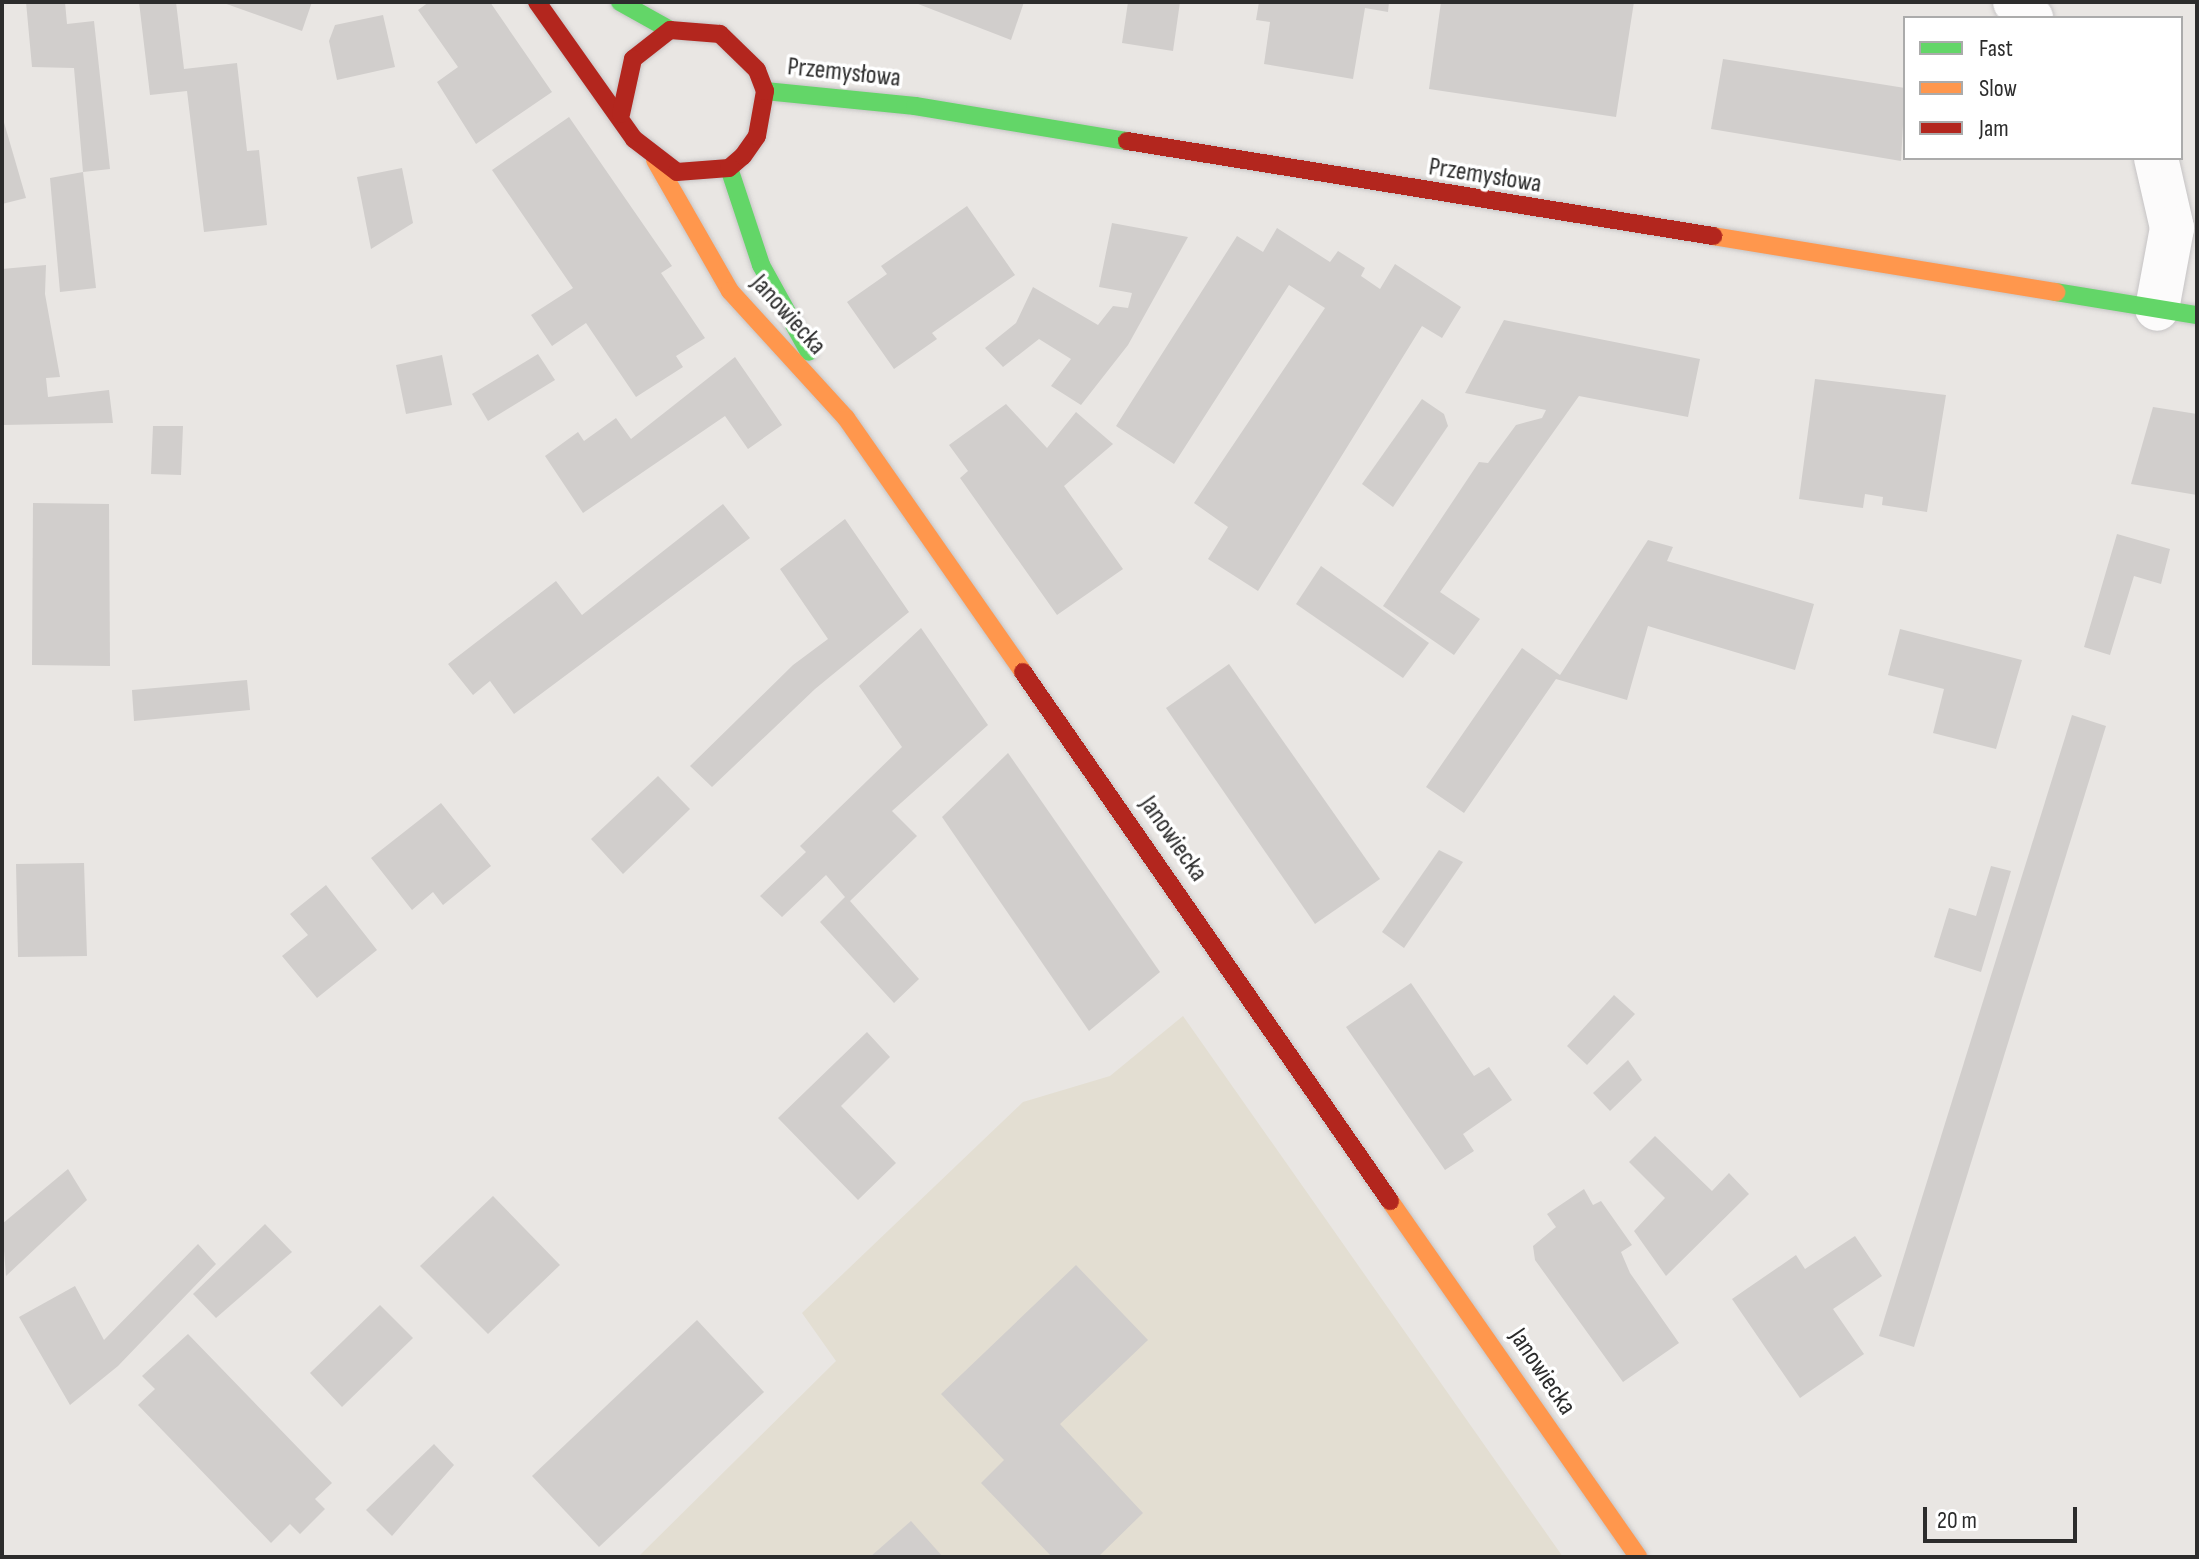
<!DOCTYPE html>
<html>
<head>
<meta charset="utf-8">
<style>
	body { margin:0 }
	#map { position:relative; width:2199px; height:1559px; overflow:hidden; background:#e9e6e3; font-family:"Sofia Sans Condensed",sans-serif }
	div>[style] { position:absolute }
	.education>* { inset:0; background:#e3ded2 }
	.building>* { inset:0; background:#d1cecc }
	.roads { filter:drop-shadow(0 0 2px #c6c4c5) drop-shadow(0 0 2px #c6c4c5) }
	.street>* { height:44px; margin:-22px; padding:0 22px; transform-origin:22px; border-radius:22px; background:#fcfbfb }
	.fast>* { height:18px; margin:-9px; padding:0 9px; transform-origin:9px; border-radius:9px; background:#63d668 }
	.slow>* { height:18px; margin:-9px; padding:0 9px; transform-origin:9px; border-radius:9px; background:#ff974d }
	.jam>* { height:18px; margin:-9px; padding:0 9px; transform-origin:9px; border-radius:9px; background:#b3261e }
	span { translate:-50% -50%; white-space:nowrap; text-align:center; line-height:1.15; -webkit-text-stroke:7px #fff; paint-order:stroke }
	.street-label { font-size:26px; color:#2c2c2c }
	.frame { position:absolute; inset:0; border:4px solid #2c2c2c; pointer-events:none }
	.legend { position:absolute; left:1903px; top:16px; width:280px; height:144px; box-sizing:border-box; background:#fff; border:2px solid #ababab; margin:0; padding:10px 14px; list-style:none; font-size:24px; color:#2c2c2c }
	.legend li { display:flex; align-items:center; gap:16px; height:40px }
	.legend b { width:40px; border:2px solid #ababab }
	.scale { position:absolute; left:1923px; top:1507px; width:154px; height:36px; box-sizing:border-box; border:4px solid #2c2c2c; border-top:0; padding-left:10px; font-size:24px; line-height:28px; white-space:nowrap; color:#2c2c2c; -webkit-text-stroke:6px #fff; paint-order:stroke }
</style>
</head>
<body>
<div id="map">
	<div class="education">
		<i style="clip-path:polygon(1183px 1016px,1563px 1557px,638px 1557px,836px 1361px,802px 1313px,1023px 1102px,1110px 1076px)"></i>
	</div>
	<div class="building">
		<i style="clip-path:polygon(26px 2px,65px 2px,67px 24px,94px 21px,110px 169px,83px 172px,74px 68px,32px 67px)"></i>
		<i style="clip-path:polygon(139px 2px,176px 2px,184px 69px,237px 63px,247px 151px,259px 150px,267px 225px,204px 232px,187px 91px,150px 95px)"></i>
		<i style="clip-path:polygon(221px 2px,312px 2px,302px 31px)"></i>
		<i style="clip-path:polygon(429px 2px,490px 2px,552px 92px,476px 144px,437px 82px,458px 67px,418px 10px)"></i>
		<i style="clip-path:polygon(913px 2px,1024px 2px,1011px 40px)"></i>
		<i style="clip-path:polygon(1128px 2px,1180px 2px,1173px 51px,1122px 43px)"></i>
		<i style="clip-path:polygon(1259px 2px,1389px 2px,1388px 12px,1365px 8px,1353px 79px,1264px 64px,1270px 22px,1256px 20px)"></i>
		<i style="clip-path:polygon(1441px 2px,1634px 2px,1616px 117px,1429px 89px)"></i>
		<i style="clip-path:polygon(383px 15px,395px 67px,337px 80px,329px 41px,335px 25px)"></i>
		<i style="clip-path:polygon(1723px 59px,1905px 88px,1901px 161px,1711px 129px)"></i>
		<i style="clip-path:polygon(569px 117px,672px 266px,661px 273px,705px 338px,676px 356px,683px 367px,636px 397px,586px 323px,552px 346px,531px 315px,573px 288px,492px 170px)"></i>
		<i style="clip-path:polygon(3px 119px,26px 198px,2px 204px,2px 120px)"></i>
		<i style="clip-path:polygon(402px 168px,413px 223px,371px 249px,357px 177px)"></i>
		<i style="clip-path:polygon(83px 172px,96px 288px,60px 292px,50px 178px)"></i>
		<i style="clip-path:polygon(967px 206px,1015px 275px,932px 333px,937px 339px,894px 369px,847px 302px,887px 274px,881px 266px)"></i>
		<i style="clip-path:polygon(1112px 223px,1188px 237px,1128px 345px,1081px 405px,1051px 386px,1071px 359px,1039px 339px,1003px 367px,985px 348px,1016px 323px,1033px 287px,1098px 325px,1113px 306px,1128px 308px,1132px 293px,1099px 287px)"></i>
		<i style="clip-path:polygon(1277px 228px,1330px 262px,1338px 251px,1365px 268px,1361px 276px,1380px 289px,1395px 264px,1461px 307px,1442px 338px,1422px 326px,1258px 591px,1208px 559px,1228px 527px,1194px 503px,1325px 308px,1289px 285px,1174px 464px,1116px 426px,1237px 236px,1263px 252px)"></i>
		<i style="clip-path:polygon(46px 265px,45px 294px,60px 377px,46px 378px,48px 397px,109px 390px,113px 423px,2px 425px,2px 269px)"></i>
		<i style="clip-path:polygon(1504px 320px,1700px 359px,1688px 417px,1579px 396px,1440px 592px,1480px 619px,1454px 655px,1383px 606px,1479px 462px,1488px 463px,1516px 425px,1542px 418px,1546px 410px,1465px 393px)"></i>
		<i style="clip-path:polygon(538px 354px,555px 380px,488px 421px,472px 394px)"></i>
		<i style="clip-path:polygon(442px 355px,452px 405px,406px 414px,396px 365px)"></i>
		<i style="clip-path:polygon(735px 357px,782px 425px,748px 449px,725px 416px,583px 513px,545px 456px,578px 432px,584px 441px,616px 418px,631px 439px)"></i>
		<i style="clip-path:polygon(1815px 379px,1946px 395px,1927px 512px,1882px 505px,1883px 497px,1865px 494px,1863px 508px,1799px 499px)"></i>
		<i style="clip-path:polygon(1422px 399px,1444px 414px,1448px 426px,1393px 507px,1362px 484px)"></i>
		<i style="clip-path:polygon(1006px 404px,1047px 448px,1076px 412px,1113px 444px,1064px 486px,1123px 569px,1057px 615px,960px 478px,968px 471px,949px 445px)"></i>
		<i style="clip-path:polygon(2153px 407px,2197px 414px,2197px 495px,2131px 484px)"></i>
		<i style="clip-path:polygon(153px 426px,183px 426px,181px 475px,151px 474px)"></i>
		<i style="clip-path:polygon(33px 503px,109px 504px,110px 666px,32px 665px)"></i>
		<i style="clip-path:polygon(723px 504px,750px 538px,514px 714px,490px 681px,473px 695px,448px 664px,556px 581px,582px 615px)"></i>
		<i style="clip-path:polygon(845px 519px,909px 612px,815px 689px,712px 787px,690px 766px,793px 665px,828px 639px,780px 569px)"></i>
		<i style="clip-path:polygon(2117px 534px,2170px 549px,2161px 584px,2134px 576px,2110px 655px,2084px 647px)"></i>
		<i style="clip-path:polygon(1648px 540px,1673px 547px,1667px 561px,1814px 604px,1795px 670px,1648px 626px,1627px 700px,1556px 679px,1464px 813px,1426px 787px,1522px 648px,1560px 675px)"></i>
		<i style="clip-path:polygon(1321px 566px,1429px 643px,1403px 678px,1296px 604px)"></i>
		<i style="clip-path:polygon(921px 628px,988px 725px,892px 811px,917px 836px,850px 901px,919px 979px,894px 1003px,820px 922px,845px 897px,826px 875px,782px 917px,760px 896px,806px 852px,800px 846px,902px 747px,859px 686px)"></i>
		<i style="clip-path:polygon(1900px 629px,2022px 660px,1996px 749px,1933px 733px,1944px 689px,1888px 675px)"></i>
		<i style="clip-path:polygon(1229px 664px,1380px 879px,1315px 924px,1166px 708px)"></i>
		<i style="clip-path:polygon(247px 680px,250px 710px,134px 721px,132px 690px)"></i>
		<i style="clip-path:polygon(2072px 715px,2106px 726px,1914px 1347px,1879px 1336px)"></i>
		<i style="clip-path:polygon(1008px 753px,1160px 972px,1089px 1031px,942px 817px)"></i>
		<i style="clip-path:polygon(658px 776px,690px 809px,623px 874px,591px 839px)"></i>
		<i style="clip-path:polygon(441px 803px,491px 866px,443px 905px,433px 892px,412px 910px,371px 858px)"></i>
		<i style="clip-path:polygon(1439px 850px,1463px 862px,1404px 948px,1382px 932px)"></i>
		<i style="clip-path:polygon(84px 863px,87px 956px,18px 957px,16px 864px)"></i>
		<i style="clip-path:polygon(1991px 866px,2011px 871px,1981px 972px,1934px 957px,1949px 908px,1976px 916px)"></i>
		<i style="clip-path:polygon(326px 885px,377px 950px,317px 998px,282px 956px,308px 935px,290px 914px)"></i>
		<i style="clip-path:polygon(1411px 983px,1474px 1076px,1489px 1067px,1512px 1100px,1463px 1134px,1474px 1151px,1445px 1170px,1346px 1027px)"></i>
		<i style="clip-path:polygon(1614px 995px,1635px 1014px,1587px 1065px,1567px 1046px)"></i>
		<i style="clip-path:polygon(867px 1032px,890px 1057px,841px 1106px,896px 1163px,858px 1200px,778px 1118px)"></i>
		<i style="clip-path:polygon(1628px 1060px,1642px 1080px,1610px 1111px,1593px 1093px)"></i>
		<i style="clip-path:polygon(1655px 1136px,1712px 1191px,1729px 1173px,1749px 1194px,1666px 1276px,1634px 1231px,1665px 1198px,1629px 1162px)"></i>
		<i style="clip-path:polygon(68px 1169px,87px 1200px,6px 1276px,2px 1224px)"></i>
		<i style="clip-path:polygon(1584px 1189px,1593px 1205px,1601px 1201px,1632px 1245px,1621px 1252px,1630px 1273px,1679px 1343px,1623px 1382px,1535px 1260px,1533px 1246px,1556px 1227px,1547px 1214px)"></i>
		<i style="clip-path:polygon(493px 1196px,560px 1265px,488px 1334px,420px 1266px)"></i>
		<i style="clip-path:polygon(265px 1224px,292px 1252px,216px 1318px,193px 1294px)"></i>
		<i style="clip-path:polygon(1855px 1236px,1882px 1276px,1833px 1309px,1864px 1354px,1800px 1398px,1732px 1299px,1796px 1255px,1805px 1269px)"></i>
		<i style="clip-path:polygon(198px 1244px,216px 1264px,118px 1366px,70px 1405px,19px 1317px,75px 1286px,104px 1340px)"></i>
		<i style="clip-path:polygon(1076px 1265px,1148px 1340px,1060px 1424px,1143px 1513px,1098px 1557px,1052px 1557px,981px 1483px,1004px 1460px,941px 1394px)"></i>
		<i style="clip-path:polygon(380px 1305px,413px 1338px,342px 1407px,310px 1373px)"></i>
		<i style="clip-path:polygon(697px 1320px,764px 1392px,599px 1547px,532px 1476px)"></i>
		<i style="clip-path:polygon(188px 1334px,332px 1483px,315px 1499px,325px 1509px,300px 1534px,290px 1524px,271px 1543px,138px 1405px,155px 1389px,142px 1376px)"></i>
		<i style="clip-path:polygon(434px 1444px,454px 1465px,392px 1536px,366px 1510px)"></i>
		<i style="clip-path:polygon(911px 1521px,943px 1557px,870px 1557px)"></i>
	</div>
	<div class="roads">
		<div class="street">
			<i style="left:2015px;top:2px;width:23px;rotate:45deg"></i>
			<i style="left:2156px;top:158px;width:72px;rotate:77.1deg"></i>
			<i style="left:2172px;top:228px;width:82px;rotate:100.5deg"></i>
		</div>
		<div class="fast">
			<i style="left:620px;top:2px;width:57px;rotate:29.2deg"></i>
			<i style="left:765px;top:91px;width:151px;rotate:5.7deg"></i>
			<i style="left:915px;top:106px;width:215px;rotate:9.4deg"></i>
			<i style="left:729px;top:168px;width:102px;rotate:71.7deg"></i>
			<i style="left:761px;top:265px;width:99px;rotate:61.1deg"></i>
			<i style="left:2056px;top:292px;width:143px;rotate:9.3deg"></i>
		</div>
		<div class="slow">
			<i style="left:655px;top:160px;width:151px;rotate:60.2deg"></i>
			<i style="left:730px;top:291px;width:172px;rotate:47.6deg"></i>
			<i style="left:846px;top:418px;width:310px;rotate:55.1deg"></i>
			<i style="left:1713px;top:236px;width:348px;rotate:9.3deg"></i>
			<i style="left:1390px;top:1201px;width:434px;rotate:55.1deg"></i>
		</div>
		<div class="jam">
			<i style="left:537px;top:2px;width:168px;rotate:54.7deg"></i>
			<i style="left:634px;top:139px;width:54px;rotate:37.5deg"></i>
			<i style="left:677px;top:172px;width:52px;rotate:-4.4deg"></i>
			<i style="left:729px;top:168px;width:18px;rotate:-41deg"></i>
			<i style="left:743px;top:156px;width:24px;rotate:-55deg"></i>
			<i style="left:757px;top:136px;width:46px;rotate:-79.9deg"></i>
			<i style="left:765px;top:91px;width:22px;rotate:-111deg"></i>
			<i style="left:757px;top:70px;width:52px;rotate:-135.8deg"></i>
			<i style="left:720px;top:34px;width:50px;rotate:-175.4deg"></i>
			<i style="left:670px;top:30px;width:47px;rotate:141.9deg"></i>
			<i style="left:633px;top:59px;width:56px;rotate:102.3deg"></i>
			<i style="left:1127px;top:141px;width:594px;rotate:9.21deg"></i>
			<i style="left:1023px;top:672px;width:644px;rotate:55.25deg"></i>
		</div>
	</div>
	<div class="street-label">
		<span style="left:844px;top:73px;rotate:6deg">Przemysłowa</span>
		<span style="left:1485px;top:176px;rotate:9deg">Przemysłowa</span>
		<span style="left:788px;top:315px;rotate:48deg">Janowiecka</span>
		<span style="left:1173px;top:839px;rotate:55deg">Janowiecka</span>
		<span style="left:1542px;top:1372px;rotate:56deg">Janowiecka</span>
	</div>
	<div class="frame"></div>
	<ul class="legend">
	<li><b style="height:10px;background:#63d668"></b>Fast</li>
	<li><b style="height:10px;background:#ff974d"></b>Slow</li>
	<li><b style="height:10px;background:#b3261e"></b>Jam</li>
	</ul>
	<div class="scale">20 m</div>
</div>
</body>
</html>
